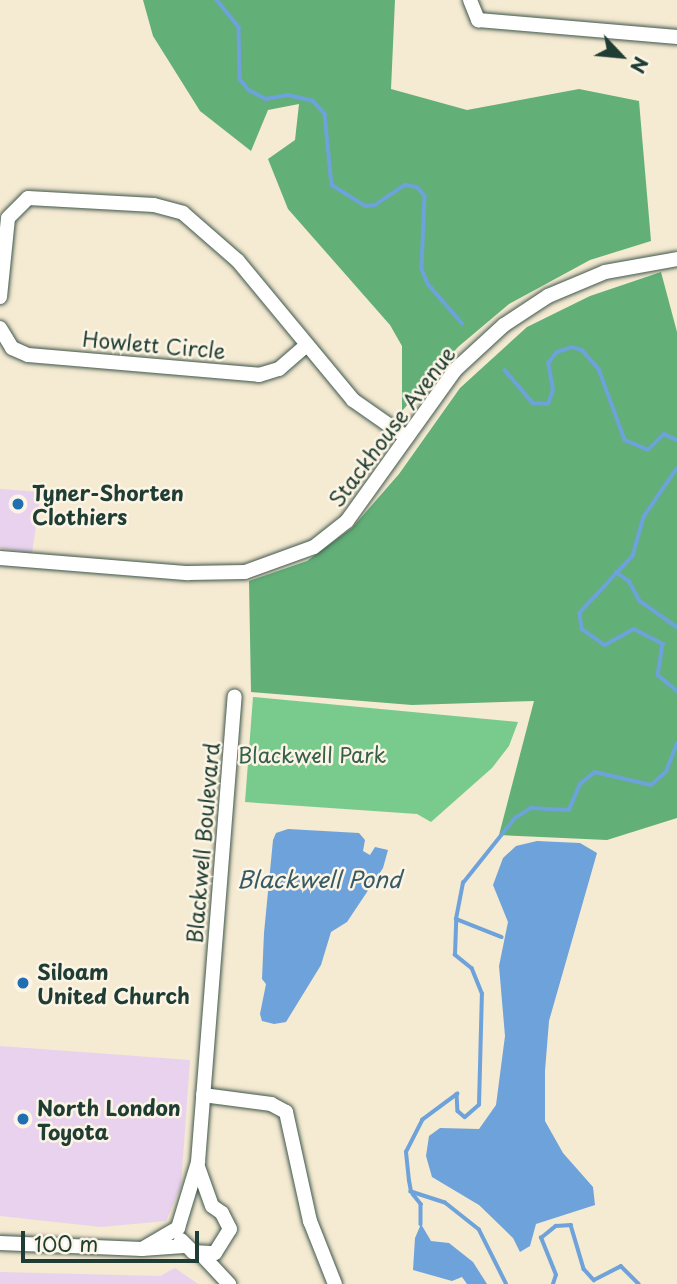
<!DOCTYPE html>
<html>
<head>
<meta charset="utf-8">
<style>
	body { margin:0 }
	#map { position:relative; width:677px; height:1284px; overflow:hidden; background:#f5ead2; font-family:"Playpen Sans",sans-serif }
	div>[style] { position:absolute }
	.built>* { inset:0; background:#e9d2ed }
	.green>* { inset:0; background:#78cb8d }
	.forest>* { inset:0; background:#62af78 }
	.water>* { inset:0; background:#6ea2da }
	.stream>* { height:3.5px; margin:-1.75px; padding:0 1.75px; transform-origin:1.75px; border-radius:1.75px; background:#6ea2da }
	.roads { filter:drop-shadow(0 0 2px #3f574c) drop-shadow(0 0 2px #3f574c) }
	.minor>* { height:14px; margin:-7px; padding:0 7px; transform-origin:7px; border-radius:7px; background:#fff }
	.dots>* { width:19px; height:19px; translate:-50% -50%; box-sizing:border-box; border:4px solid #fcf5e5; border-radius:50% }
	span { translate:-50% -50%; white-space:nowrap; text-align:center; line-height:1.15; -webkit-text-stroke:5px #fcf5e5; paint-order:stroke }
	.street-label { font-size:21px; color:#1f3d34 }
	.poi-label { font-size:21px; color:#1f3d34; font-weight:700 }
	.left { translate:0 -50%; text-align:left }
	.park-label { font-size:21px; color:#35604a }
	.water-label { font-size:23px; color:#375b66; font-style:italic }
	.north { position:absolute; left:586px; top:21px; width:70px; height:70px; -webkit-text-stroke:5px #fcf5e5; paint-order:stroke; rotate:116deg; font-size:19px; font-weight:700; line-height:28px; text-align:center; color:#1f3d34 }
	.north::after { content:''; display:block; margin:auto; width:24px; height:32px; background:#1f3d34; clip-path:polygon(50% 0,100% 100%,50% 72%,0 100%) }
	.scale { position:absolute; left:21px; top:1231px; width:178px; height:32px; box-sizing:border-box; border:4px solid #1f3d34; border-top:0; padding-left:9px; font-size:21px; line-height:24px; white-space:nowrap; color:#1f3d34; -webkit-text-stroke:5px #fcf5e5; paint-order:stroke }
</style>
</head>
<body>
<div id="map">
	<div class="built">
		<i style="clip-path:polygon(0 489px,41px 492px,32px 553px,0 548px)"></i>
		<i style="clip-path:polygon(0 1046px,190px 1060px,181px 1186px,166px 1221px,101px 1227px,0 1216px)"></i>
		<i style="clip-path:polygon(175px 1268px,198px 1284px,0 1284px,0 1272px,160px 1276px)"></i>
	</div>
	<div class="green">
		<i style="clip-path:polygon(253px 697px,518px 722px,509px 746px,492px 768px,431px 822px,417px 814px,245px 802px)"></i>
	</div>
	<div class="forest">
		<i style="clip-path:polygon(143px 0,395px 0,391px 89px,467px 110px,579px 89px,639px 101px,651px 241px,590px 260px,509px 304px,458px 347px,402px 411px,402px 346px,390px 325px,288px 209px,268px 159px,295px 140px,299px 104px,268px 110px,251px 151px,200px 111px,153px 36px)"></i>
		<i style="clip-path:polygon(661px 272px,677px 332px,677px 818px,607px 840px,499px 835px,534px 701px,412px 705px,251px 692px,249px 581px,307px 561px,352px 528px,399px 474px,460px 388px,527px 327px,590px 296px)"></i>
	</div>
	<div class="water">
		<i style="clip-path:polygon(288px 829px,359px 833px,365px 840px,363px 851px,370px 855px,375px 847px,388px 850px,383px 868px,347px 922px,331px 932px,321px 965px,286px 1022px,274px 1024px,262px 1021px,260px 1014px,266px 984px,262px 979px,264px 933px,273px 840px,276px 833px)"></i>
		<i style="clip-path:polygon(537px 841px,580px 843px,597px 853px,549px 1021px,545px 1071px,545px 1121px,563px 1153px,593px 1187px,595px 1205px,536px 1224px,530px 1246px,520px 1252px,513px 1238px,479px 1205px,432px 1177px,426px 1156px,429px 1136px,440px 1128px,479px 1129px,496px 1105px,505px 1036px,499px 966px,508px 922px,493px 885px,503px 858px,516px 846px)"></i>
		<i style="clip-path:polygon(421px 1224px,431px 1241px,449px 1243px,473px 1262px,487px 1284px,467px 1284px,462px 1277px,452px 1281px,413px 1270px,415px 1238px)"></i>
	</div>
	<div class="stream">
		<i style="left:217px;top:0;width:35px;rotate:51deg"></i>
		<i style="left:239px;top:27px;width:52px;rotate:88.9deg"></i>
		<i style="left:240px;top:79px;width:14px;rotate:51deg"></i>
		<i style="left:249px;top:90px;width:19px;rotate:28deg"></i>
		<i style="left:266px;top:99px;width:22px;rotate:-10deg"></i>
		<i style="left:288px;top:95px;width:26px;rotate:13deg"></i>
		<i style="left:313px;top:101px;width:18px;rotate:47deg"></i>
		<i style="left:325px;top:114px;width:71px;rotate:84.4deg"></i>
		<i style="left:332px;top:185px;width:39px;rotate:32deg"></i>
		<i style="left:365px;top:206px;width:10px;rotate:-6deg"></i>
		<i style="left:375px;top:205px;width:36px;rotate:-34deg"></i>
		<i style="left:405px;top:185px;width:12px;rotate:9deg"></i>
		<i style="left:417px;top:187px;width:12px;rotate:48deg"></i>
		<i style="left:425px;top:196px;width:73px;rotate:92.4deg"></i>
		<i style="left:422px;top:269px;width:16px;rotate:68deg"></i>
		<i style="left:428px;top:284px;width:52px;rotate:48.9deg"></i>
		<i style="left:505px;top:370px;width:43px;rotate:49.7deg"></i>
		<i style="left:533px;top:403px;width:15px;rotate:4deg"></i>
		<i style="left:548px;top:404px;width:15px;rotate:-70deg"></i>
		<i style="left:553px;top:390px;width:27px;rotate:-100deg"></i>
		<i style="left:548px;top:363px;width:14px;rotate:-51deg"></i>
		<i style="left:557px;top:352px;width:16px;rotate:-18deg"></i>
		<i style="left:572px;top:347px;width:10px;rotate:17deg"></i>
		<i style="left:582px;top:350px;width:25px;rotate:48deg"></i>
		<i style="left:599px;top:369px;width:76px;rotate:69.9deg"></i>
		<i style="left:625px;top:440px;width:25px;rotate:23deg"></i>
		<i style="left:648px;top:450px;width:23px;rotate:-45deg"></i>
		<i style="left:664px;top:434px;width:14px;rotate:25deg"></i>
		<i style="left:677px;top:469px;width:58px;rotate:124.5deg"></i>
		<i style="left:644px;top:517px;width:41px;rotate:105.8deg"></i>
		<i style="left:633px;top:556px;width:78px;rotate:132.9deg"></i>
		<i style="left:580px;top:613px;width:16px;rotate:83deg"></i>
		<i style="left:582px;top:629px;width:28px;rotate:35deg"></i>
		<i style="left:605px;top:645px;width:33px;rotate:-29deg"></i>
		<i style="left:634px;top:629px;width:33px;rotate:27deg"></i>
		<i style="left:663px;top:644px;width:31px;rotate:99deg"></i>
		<i style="left:658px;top:675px;width:25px;rotate:40deg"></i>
		<i style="left:616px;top:572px;width:16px;rotate:35deg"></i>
		<i style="left:629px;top:581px;width:23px;rotate:61deg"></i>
		<i style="left:640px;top:601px;width:45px;rotate:35.1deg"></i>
		<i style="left:456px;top:919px;width:49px;rotate:21.4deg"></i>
		<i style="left:413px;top:1194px;width:13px;rotate:51deg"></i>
		<i style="left:421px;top:1204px;width:20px;rotate:90deg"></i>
		<i style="left:506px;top:1284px;width:60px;rotate:-116.6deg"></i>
		<i style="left:479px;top:1230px;width:43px;rotate:-141.5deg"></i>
		<i style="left:445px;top:1203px;width:36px;rotate:-162deg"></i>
		<i style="left:411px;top:1192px;width:11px;rotate:-100deg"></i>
		<i style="left:409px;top:1181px;width:29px;rotate:-96deg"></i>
		<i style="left:406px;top:1152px;width:36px;rotate:-63deg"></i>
		<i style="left:422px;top:1120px;width:44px;rotate:-36.6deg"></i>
		<i style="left:457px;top:1094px;width:17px;rotate:87deg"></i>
		<i style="left:458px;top:1111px;width:9px;rotate:41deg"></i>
		<i style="left:465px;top:1117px;width:18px;rotate:-41deg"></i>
		<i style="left:479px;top:1105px;width:111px;rotate:-88.5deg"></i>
		<i style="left:482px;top:994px;width:27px;rotate:-112deg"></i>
		<i style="left:472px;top:969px;width:22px;rotate:-141deg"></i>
		<i style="left:455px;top:955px;width:36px;rotate:-88deg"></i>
		<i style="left:456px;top:919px;width:37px;rotate:-79deg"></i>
		<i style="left:463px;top:883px;width:83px;rotate:-51.3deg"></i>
		<i style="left:515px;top:818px;width:19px;rotate:-32deg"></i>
		<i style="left:531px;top:808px;width:38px;rotate:3deg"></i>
		<i style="left:569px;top:810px;width:28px;rotate:-67deg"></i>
		<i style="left:580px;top:784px;width:19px;rotate:-39deg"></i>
		<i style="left:595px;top:772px;width:57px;rotate:13.1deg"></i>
		<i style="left:651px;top:785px;width:20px;rotate:-41deg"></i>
		<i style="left:666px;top:772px;width:31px;rotate:-69deg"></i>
		<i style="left:553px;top:1284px;width:9px;rotate:-72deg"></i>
		<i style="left:556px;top:1275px;width:40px;rotate:-112deg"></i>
		<i style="left:541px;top:1238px;width:19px;rotate:-39deg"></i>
		<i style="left:556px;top:1226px;width:15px;rotate:-4deg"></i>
		<i style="left:571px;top:1225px;width:46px;rotate:73.5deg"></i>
		<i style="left:584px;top:1269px;width:15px;rotate:48deg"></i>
		<i style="left:594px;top:1280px;width:30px;rotate:-27deg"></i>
		<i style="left:621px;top:1266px;width:25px;rotate:45deg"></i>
	</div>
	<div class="roads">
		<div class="minor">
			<i style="left:470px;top:0;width:22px;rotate:68deg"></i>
			<i style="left:478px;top:20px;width:200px;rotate:4.9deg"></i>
			<i style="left:0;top:297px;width:79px;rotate:-84.2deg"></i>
			<i style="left:8px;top:218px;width:28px;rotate:-45deg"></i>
			<i style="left:28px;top:198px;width:126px;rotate:3.2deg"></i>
			<i style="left:154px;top:205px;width:30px;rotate:15deg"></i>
			<i style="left:183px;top:213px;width:73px;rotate:41.1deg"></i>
			<i style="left:238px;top:261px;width:180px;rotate:50.4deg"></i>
			<i style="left:353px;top:400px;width:65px;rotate:34.9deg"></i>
			<i style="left:0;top:328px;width:23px;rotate:59deg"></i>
			<i style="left:12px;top:348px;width:17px;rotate:24deg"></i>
			<i style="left:28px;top:355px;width:232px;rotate:4.9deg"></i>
			<i style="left:259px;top:375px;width:21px;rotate:-17deg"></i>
			<i style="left:279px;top:369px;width:37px;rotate:-41deg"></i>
			<i style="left:0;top:558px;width:189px;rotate:4.6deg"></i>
			<i style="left:188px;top:573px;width:57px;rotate:-1deg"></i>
			<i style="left:245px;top:572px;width:73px;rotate:-19.9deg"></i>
			<i style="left:314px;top:547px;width:42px;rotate:-38.2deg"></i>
			<i style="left:347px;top:521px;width:186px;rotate:-54.4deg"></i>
			<i style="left:455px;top:370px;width:67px;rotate:-42.6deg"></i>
			<i style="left:504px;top:325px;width:53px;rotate:-33.4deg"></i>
			<i style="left:548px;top:296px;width:62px;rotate:-22.8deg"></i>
			<i style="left:605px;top:272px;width:73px;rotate:-10.2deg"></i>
			<i style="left:203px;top:1095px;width:69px;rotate:7.5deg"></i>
			<i style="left:271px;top:1104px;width:17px;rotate:28deg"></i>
			<i style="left:286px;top:1112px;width:112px;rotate:77.6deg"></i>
			<i style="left:310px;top:1221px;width:68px;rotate:68.4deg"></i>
			<i style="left:181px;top:1240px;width:17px;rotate:45deg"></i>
			<i style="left:193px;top:1252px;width:22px;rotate:3deg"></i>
			<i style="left:215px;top:1253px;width:28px;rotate:-58deg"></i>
			<i style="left:230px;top:1229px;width:18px;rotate:-117deg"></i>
			<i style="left:222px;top:1213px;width:12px;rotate:-145deg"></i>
			<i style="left:212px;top:1206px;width:41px;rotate:-109.7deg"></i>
			<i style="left:0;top:1243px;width:142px;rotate:2.4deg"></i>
			<i style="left:142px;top:1249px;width:42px;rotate:-4.1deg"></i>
			<i style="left:142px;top:1249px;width:42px;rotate:-30.3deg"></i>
			<i style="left:178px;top:1228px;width:69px;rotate:-73.1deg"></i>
			<i style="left:198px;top:1162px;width:467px;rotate:-85.5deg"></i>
			<i style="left:202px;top:1255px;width:40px;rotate:47deg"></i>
		</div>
	</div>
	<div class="dots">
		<i style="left:18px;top:504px;background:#1f6fb2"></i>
		<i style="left:23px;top:983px;background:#1f6fb2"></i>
		<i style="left:23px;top:1119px;background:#1f6fb2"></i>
	</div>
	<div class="street-label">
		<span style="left:154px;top:344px;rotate:5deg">Howlett Circle</span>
		<span style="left:391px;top:426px;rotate:-53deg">Stackhouse Avenue</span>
		<span style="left:202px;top:843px;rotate:-85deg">Blackwell Boulevard</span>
	</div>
	<div class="poi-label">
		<span class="left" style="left:32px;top:504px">Tyner-Shorten<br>Clothiers</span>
		<span class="left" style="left:37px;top:983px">Siloam<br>United Church</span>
		<span class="left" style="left:37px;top:1119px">North London<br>Toyota</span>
	</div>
	<div class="park-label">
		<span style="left:312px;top:754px">Blackwell Park</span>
	</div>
	<div class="water-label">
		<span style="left:319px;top:879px">Blackwell Pond</span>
	</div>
	<div class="north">N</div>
	<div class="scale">100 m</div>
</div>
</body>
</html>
